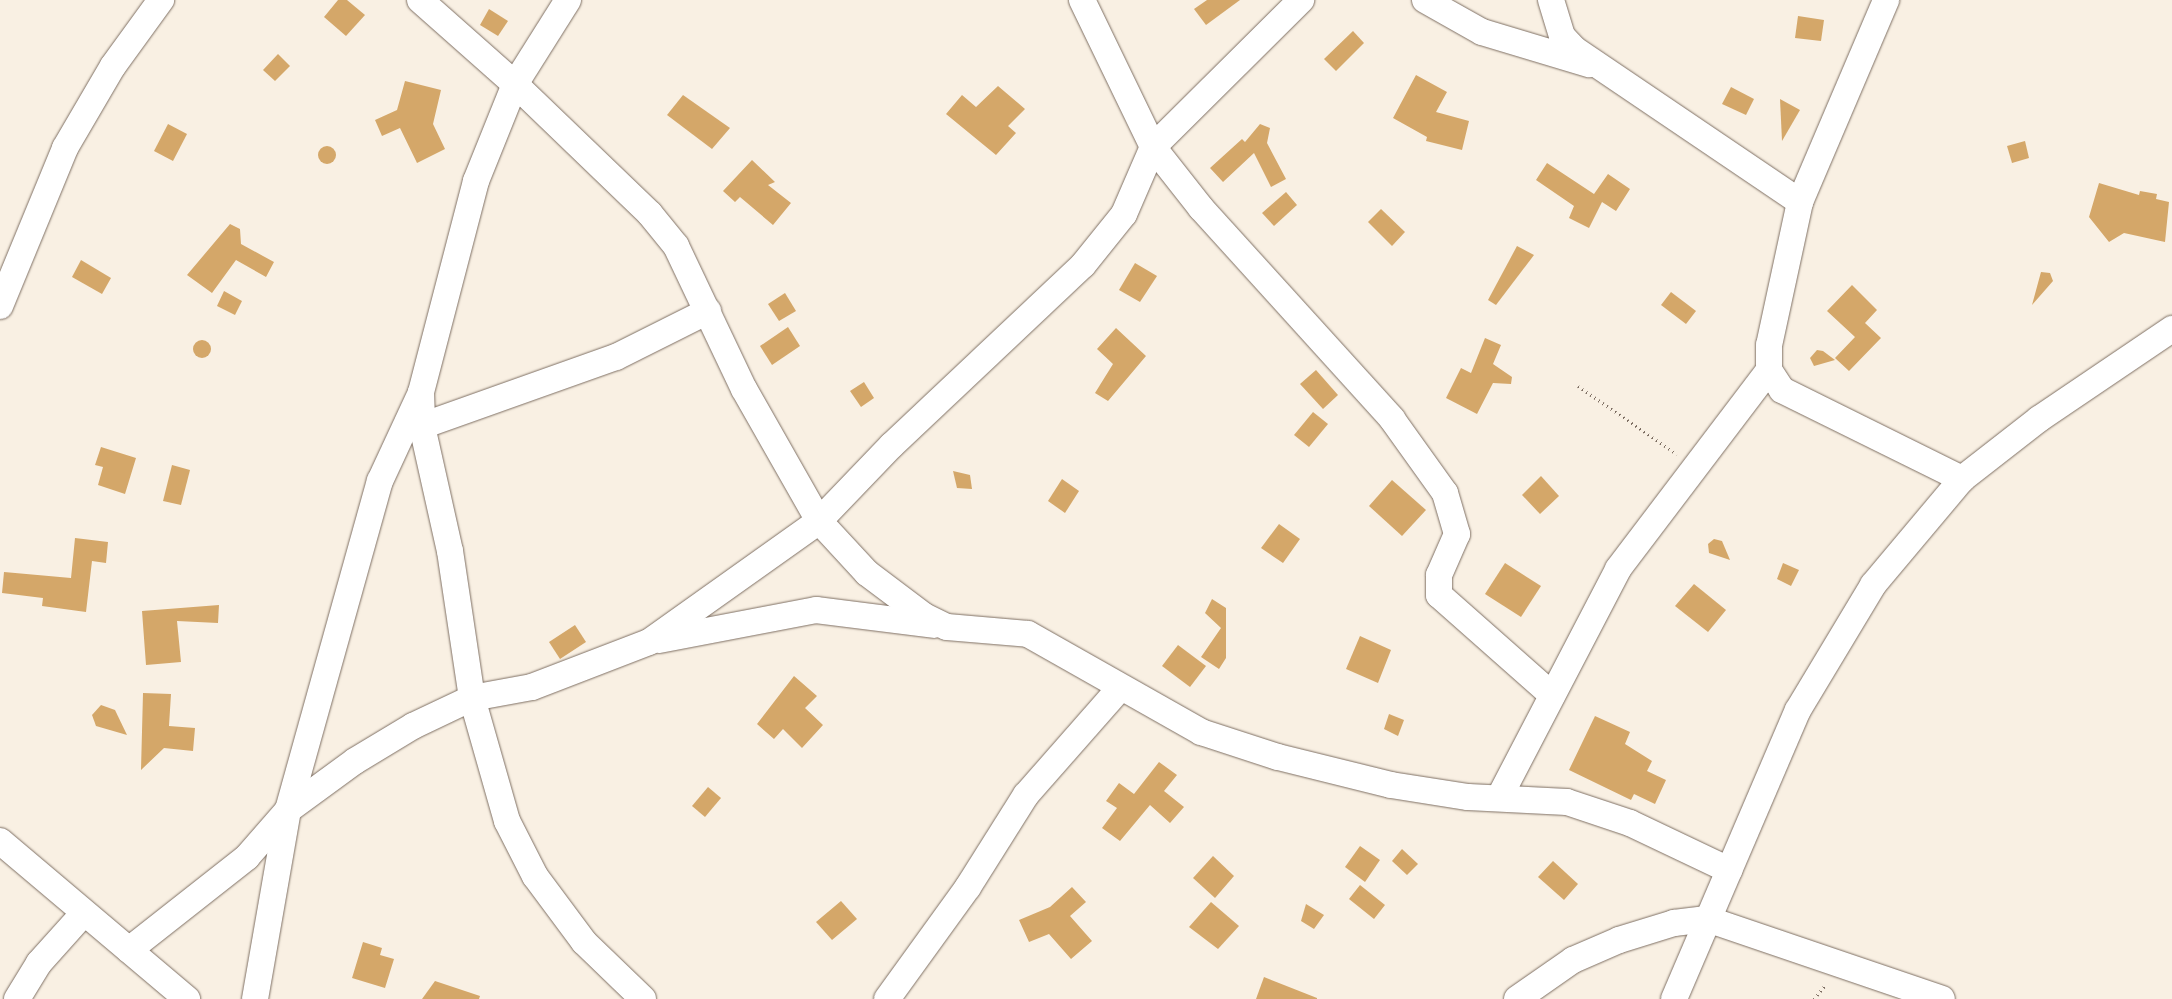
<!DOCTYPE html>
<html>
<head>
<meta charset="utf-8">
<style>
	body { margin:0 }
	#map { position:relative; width:2172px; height:999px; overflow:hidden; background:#f9f0e3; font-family:"Indie Flower",sans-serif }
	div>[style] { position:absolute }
	.building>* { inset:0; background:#d4a769 }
	.round { border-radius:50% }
	.path>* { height:3px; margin-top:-1.5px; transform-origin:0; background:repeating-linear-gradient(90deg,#7e6f63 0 1px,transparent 0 5px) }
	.roads { filter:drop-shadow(0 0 1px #7e6f63) drop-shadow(0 0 1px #7e6f63) }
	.minor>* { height:26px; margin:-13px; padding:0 13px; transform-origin:13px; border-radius:13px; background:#fff }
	span { translate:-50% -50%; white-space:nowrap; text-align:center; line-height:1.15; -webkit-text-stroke:5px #fff; paint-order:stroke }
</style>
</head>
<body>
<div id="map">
	<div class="building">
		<i style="clip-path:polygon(338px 0,347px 0,365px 15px,346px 36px,324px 17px)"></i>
		<i style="clip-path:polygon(1207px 0,1240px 0,1206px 25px,1194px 9px)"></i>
		<i style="clip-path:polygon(489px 9px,508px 21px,498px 36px,480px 25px)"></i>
		<i style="clip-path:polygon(1798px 16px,1824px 20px,1821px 41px,1795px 38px)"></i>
		<i style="clip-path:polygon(1353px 31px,1364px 43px,1336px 71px,1324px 59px)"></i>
		<i style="clip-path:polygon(278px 54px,290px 66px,275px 81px,263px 70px)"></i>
		<i style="clip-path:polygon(1416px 75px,1447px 92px,1436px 112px,1469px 121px,1462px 150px,1426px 141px,1427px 137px,1393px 118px)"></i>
		<i style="clip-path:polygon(405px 81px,441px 90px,433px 124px,445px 149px,417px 163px,400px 128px,382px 136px,375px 120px,397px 110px)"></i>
		<i style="clip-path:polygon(998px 86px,1025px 109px,1008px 126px,1016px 133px,996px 155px,946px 114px,962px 95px,976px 107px)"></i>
		<i style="clip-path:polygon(1731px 87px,1754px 99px,1746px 115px,1722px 104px)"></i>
		<i style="clip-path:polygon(683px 95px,730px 128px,712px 149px,667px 115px)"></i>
		<i style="clip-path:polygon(1780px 99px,1800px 110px,1782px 141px)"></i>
		<i style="clip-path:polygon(168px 124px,187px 134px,173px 161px,154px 151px)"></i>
		<i style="clip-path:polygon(1260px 124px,1270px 128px,1267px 143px,1286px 179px,1271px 187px,1254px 153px,1223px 182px,1210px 168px,1242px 139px,1245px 142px)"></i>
		<i style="clip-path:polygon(2025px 141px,2029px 158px,2012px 163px,2007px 146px)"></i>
		<i class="round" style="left:318px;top:146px;width:18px;height:18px"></i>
		<i style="clip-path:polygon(752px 160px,775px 182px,768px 185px,791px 203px,773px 225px,740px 197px,735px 202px,723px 191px)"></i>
		<i style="clip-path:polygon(1547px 163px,1594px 194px,1608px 174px,1630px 189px,1616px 211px,1602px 202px,1589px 228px,1569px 218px,1574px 206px,1536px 180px)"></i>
		<i style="clip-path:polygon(2099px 183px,2139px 195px,2140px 191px,2157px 194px,2156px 199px,2169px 202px,2165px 242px,2124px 233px,2109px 242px,2089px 217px)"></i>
		<i style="clip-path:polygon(1286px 192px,1297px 205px,1274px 226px,1262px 213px)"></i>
		<i style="clip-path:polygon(1381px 209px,1405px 232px,1392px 246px,1368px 222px)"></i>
		<i style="clip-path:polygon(230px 224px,240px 229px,241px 244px,274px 262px,266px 277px,236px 260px,212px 293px,187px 275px)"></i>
		<i style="clip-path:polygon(1517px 246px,1534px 255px,1496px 305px,1488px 300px)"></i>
		<i style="clip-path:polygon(81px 260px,111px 278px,102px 294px,72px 277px)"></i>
		<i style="clip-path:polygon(1135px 263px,1157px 276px,1140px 302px,1119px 290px)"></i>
		<i style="clip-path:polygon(2041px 272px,2050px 273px,2053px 281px,2032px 305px)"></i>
		<i style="clip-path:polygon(1852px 285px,1877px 310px,1865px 323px,1881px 338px,1849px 371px,1835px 358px,1855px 337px,1827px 311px)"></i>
		<i style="clip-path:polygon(224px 291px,242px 301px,235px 315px,217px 306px)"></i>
		<i style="clip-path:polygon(1671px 292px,1696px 311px,1686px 324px,1661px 305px)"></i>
		<i style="clip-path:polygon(785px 293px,796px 311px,779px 321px,768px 304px)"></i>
		<i style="clip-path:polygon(788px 327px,800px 346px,772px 365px,760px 346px)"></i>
		<i style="clip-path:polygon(1116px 328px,1146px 356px,1108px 401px,1095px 393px,1113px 364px,1097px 349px)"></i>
		<i style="clip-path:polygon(1485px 338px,1501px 345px,1493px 364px,1512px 377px,1511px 384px,1493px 383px,1477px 414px,1446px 398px,1461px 368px,1471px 373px)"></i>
		<i class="round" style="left:193px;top:340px;width:18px;height:18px"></i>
		<i style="clip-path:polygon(1817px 350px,1823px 351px,1835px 360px,1814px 366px,1810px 358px)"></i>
		<i style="clip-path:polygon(1316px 370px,1338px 395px,1323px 409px,1300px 384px)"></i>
		<i style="clip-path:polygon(864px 382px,874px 398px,861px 407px,850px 391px)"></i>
		<i style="clip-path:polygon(1313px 412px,1328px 424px,1309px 447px,1294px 435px)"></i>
		<i style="clip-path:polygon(101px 447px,136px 458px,125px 494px,98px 485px,103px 467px,95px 465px)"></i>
		<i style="clip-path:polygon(172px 465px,190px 470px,181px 505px,163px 501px)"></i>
		<i style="clip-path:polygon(953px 471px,970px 475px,972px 489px,957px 488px)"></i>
		<i style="clip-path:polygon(1541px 476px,1559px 496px,1540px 514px,1522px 495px)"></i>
		<i style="clip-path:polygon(1062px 479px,1079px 491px,1065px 513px,1048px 501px)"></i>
		<i style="clip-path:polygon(1392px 480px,1426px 510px,1402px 536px,1369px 506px)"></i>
		<i style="clip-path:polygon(1279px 524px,1300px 539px,1283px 563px,1261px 548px)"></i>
		<i style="clip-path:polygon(75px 538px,108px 542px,106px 563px,92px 561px,86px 612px,42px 606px,43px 598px,2px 593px,4px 572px,71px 578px)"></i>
		<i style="clip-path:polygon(1714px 539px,1722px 541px,1730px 560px,1709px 553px,1708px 544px)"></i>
		<i style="clip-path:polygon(1505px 563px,1541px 586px,1521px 617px,1485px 594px)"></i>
		<i style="clip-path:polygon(1783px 563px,1799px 570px,1791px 586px,1777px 579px)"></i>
		<i style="clip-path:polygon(1694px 584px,1726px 610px,1708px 632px,1675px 606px)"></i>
		<i style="clip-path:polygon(1212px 599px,1226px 608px,1226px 658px,1219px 669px,1201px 657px,1221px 628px,1205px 613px)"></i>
		<i style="clip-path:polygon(219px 605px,218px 623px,177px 621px,181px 662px,146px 665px,142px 611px)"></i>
		<i style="clip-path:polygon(575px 625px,586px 642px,560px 659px,549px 642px)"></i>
		<i style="clip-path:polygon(1360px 636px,1391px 650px,1378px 683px,1346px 669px)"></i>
		<i style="clip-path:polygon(1178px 645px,1206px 666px,1190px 687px,1162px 666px)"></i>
		<i style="clip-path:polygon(794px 676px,817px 696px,805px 708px,823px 725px,802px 748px,783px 729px,774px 739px,757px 724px)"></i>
		<i style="clip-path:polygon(143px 693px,171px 694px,169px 726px,195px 728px,193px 751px,164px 748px,141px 770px)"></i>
		<i style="clip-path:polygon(101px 705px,115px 710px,127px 735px,96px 726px,92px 715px)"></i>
		<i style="clip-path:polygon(1389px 714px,1404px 720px,1398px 736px,1384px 729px)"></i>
		<i style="clip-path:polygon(1595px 716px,1630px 732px,1625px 744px,1652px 761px,1647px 771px,1666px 780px,1655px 804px,1634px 794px,1631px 800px,1569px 770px)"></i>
		<i style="clip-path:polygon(1159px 762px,1177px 775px,1164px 791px,1184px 807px,1170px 823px,1150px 805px,1120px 841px,1102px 828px,1117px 808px,1106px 801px,1119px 783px,1134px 794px)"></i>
		<i style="clip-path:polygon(708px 787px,721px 798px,705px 817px,692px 806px)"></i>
		<i style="clip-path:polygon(1360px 846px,1380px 860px,1365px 882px,1345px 867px)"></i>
		<i style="clip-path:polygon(1402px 849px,1418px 864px,1407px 875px,1392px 861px)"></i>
		<i style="clip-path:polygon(1213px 856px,1234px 876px,1215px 898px,1193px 878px)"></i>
		<i style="clip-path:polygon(1553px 861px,1578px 884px,1564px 900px,1538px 877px)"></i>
		<i style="clip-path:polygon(1360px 885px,1385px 905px,1374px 919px,1349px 899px)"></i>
		<i style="clip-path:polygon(1072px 887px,1086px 902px,1070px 916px,1092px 941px,1071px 959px,1049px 934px,1029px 942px,1019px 920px,1050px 907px)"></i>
		<i style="clip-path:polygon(841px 901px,857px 919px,832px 940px,816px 922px)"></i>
		<i style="clip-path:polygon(1211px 902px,1239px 926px,1218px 949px,1189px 927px)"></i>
		<i style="clip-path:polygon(1306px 904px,1324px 915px,1314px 929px,1301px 921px)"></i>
		<i style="clip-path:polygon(363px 942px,382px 948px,380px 955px,394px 959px,385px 988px,352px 978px)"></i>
		<i style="clip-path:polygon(1264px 977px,1317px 998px,1317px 999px,1256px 999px)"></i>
		<i style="clip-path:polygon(435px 981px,480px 996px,479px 999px,422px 999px)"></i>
	</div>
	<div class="path">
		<i style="left:1578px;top:386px;width:120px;rotate:34.5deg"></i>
		<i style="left:1814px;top:999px;width:19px;rotate:-51deg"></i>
	</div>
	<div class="roads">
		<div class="minor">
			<i style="left:420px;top:0;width:127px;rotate:41.5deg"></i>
			<i style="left:515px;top:84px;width:105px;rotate:111.9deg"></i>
			<i style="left:476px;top:181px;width:218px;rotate:104.6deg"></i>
			<i style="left:421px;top:392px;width:34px;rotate:88deg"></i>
			<i style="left:422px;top:426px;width:128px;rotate:77.4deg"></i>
			<i style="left:450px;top:551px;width:149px;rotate:81.5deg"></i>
			<i style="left:472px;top:698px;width:128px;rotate:74.1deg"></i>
			<i style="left:507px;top:821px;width:62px;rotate:63deg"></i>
			<i style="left:535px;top:876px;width:82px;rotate:53.4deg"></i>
			<i style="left:584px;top:942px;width:82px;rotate:44deg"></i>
			<i style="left:568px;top:0;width:99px;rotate:122.2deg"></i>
			<i style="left:515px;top:84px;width:187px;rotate:43.9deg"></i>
			<i style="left:650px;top:214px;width:41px;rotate:50.9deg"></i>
			<i style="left:676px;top:246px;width:158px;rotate:64.6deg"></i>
			<i style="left:744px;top:389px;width:152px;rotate:60.4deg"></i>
			<i style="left:819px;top:521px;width:105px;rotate:-46.2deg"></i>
			<i style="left:892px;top:445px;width:262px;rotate:-43.3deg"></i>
			<i style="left:1083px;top:265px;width:65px;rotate:-51.2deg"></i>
			<i style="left:1124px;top:214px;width:73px;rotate:-66.6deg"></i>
			<i style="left:1153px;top:147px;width:209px;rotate:-44.8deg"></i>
			<i style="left:1082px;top:0;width:163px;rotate:64.2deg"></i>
			<i style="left:1153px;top:147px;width:78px;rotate:51.8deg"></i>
			<i style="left:1201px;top:208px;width:285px;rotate:47.8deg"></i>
			<i style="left:1392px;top:419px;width:91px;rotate:54.4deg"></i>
			<i style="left:1445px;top:493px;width:43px;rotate:73.7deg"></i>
			<i style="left:1457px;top:534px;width:45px;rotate:113.7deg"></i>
			<i style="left:1439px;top:575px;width:20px;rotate:90deg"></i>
			<i style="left:1439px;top:595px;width:151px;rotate:41.5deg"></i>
			<i style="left:1425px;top:0;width:65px;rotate:29.3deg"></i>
			<i style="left:1482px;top:32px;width:112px;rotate:16.7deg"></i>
			<i style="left:1551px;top:0;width:38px;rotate:73deg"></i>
			<i style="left:1562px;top:36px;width:18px;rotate:47deg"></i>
			<i style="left:1574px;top:49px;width:273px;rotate:34.1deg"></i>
			<i style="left:1800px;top:202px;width:146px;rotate:102.2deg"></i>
			<i style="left:1769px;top:345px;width:25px;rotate:90deg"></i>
			<i style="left:1769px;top:370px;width:24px;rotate:57deg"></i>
			<i style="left:1782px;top:390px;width:201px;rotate:26.3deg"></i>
			<i style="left:1800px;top:202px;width:220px;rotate:-66.9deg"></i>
			<i style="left:0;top:306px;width:171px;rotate:-67.6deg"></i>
			<i style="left:65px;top:148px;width:95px;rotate:-59.7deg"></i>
			<i style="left:113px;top:66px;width:82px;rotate:-54deg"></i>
			<i style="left:422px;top:426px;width:206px;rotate:-19.6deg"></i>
			<i style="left:616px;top:357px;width:103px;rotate:-26.6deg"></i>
			<i style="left:659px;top:640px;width:160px;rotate:-10.8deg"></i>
			<i style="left:816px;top:610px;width:119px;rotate:7.2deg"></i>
			<i style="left:1499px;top:798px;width:258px;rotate:-62.5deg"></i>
			<i style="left:1618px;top:569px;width:250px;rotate:-52.8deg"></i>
			<i style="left:0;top:841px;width:245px;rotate:40.2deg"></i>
			<i style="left:129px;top:950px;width:150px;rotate:-38.2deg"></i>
			<i style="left:247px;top:857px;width:62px;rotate:-48.9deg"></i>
			<i style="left:288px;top:810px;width:83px;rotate:-36.2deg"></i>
			<i style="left:355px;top:761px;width:68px;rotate:-31.1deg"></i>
			<i style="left:413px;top:726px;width:65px;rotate:-25.4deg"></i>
			<i style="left:472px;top:698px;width:61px;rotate:-10.4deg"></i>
			<i style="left:532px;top:687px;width:125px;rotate:-21deg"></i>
			<i style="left:649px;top:642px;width:209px;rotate:-35.4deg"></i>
			<i style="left:819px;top:521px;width:71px;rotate:47.3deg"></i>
			<i style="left:867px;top:573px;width:71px;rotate:37deg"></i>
			<i style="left:924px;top:616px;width:25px;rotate:26deg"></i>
			<i style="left:947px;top:627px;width:81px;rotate:4.9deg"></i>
			<i style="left:1028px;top:634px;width:199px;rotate:29.5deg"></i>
			<i style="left:1201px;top:732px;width:81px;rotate:18deg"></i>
			<i style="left:1278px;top:757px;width:116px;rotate:13.9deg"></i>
			<i style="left:1391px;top:785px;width:78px;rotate:8.9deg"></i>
			<i style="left:1468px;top:797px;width:99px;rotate:2.9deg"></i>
			<i style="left:1567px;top:802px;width:66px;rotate:18.4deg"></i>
			<i style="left:1630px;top:823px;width:110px;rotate:25.4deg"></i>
			<i style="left:17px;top:999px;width:42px;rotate:-58.6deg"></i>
			<i style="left:39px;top:963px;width:66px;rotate:-48.1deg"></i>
			<i style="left:255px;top:999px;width:192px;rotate:-80.1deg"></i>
			<i style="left:288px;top:810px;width:342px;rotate:-74.4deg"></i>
			<i style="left:380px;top:481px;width:95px;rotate:-65.1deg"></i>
			<i style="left:887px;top:999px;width:138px;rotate:-54.1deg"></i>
			<i style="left:968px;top:887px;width:109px;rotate:-57.8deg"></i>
			<i style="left:1026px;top:795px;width:141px;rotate:-48.7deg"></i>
			<i style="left:1517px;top:999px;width:68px;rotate:-34.9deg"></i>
			<i style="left:1573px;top:960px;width:50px;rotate:-23.5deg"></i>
			<i style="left:1619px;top:940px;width:58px;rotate:-17.2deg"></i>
			<i style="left:1674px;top:923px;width:33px;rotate:-7deg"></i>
			<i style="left:1707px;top:919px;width:248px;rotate:18.8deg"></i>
			<i style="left:1674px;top:999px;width:314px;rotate:-66.8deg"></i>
			<i style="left:1798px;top:710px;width:146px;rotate:-59deg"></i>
			<i style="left:1873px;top:585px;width:138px;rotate:-50deg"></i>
			<i style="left:1962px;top:479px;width:98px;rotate:-37.9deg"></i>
			<i style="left:2039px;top:419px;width:161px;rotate:-34.1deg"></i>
		</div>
	</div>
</div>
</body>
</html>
